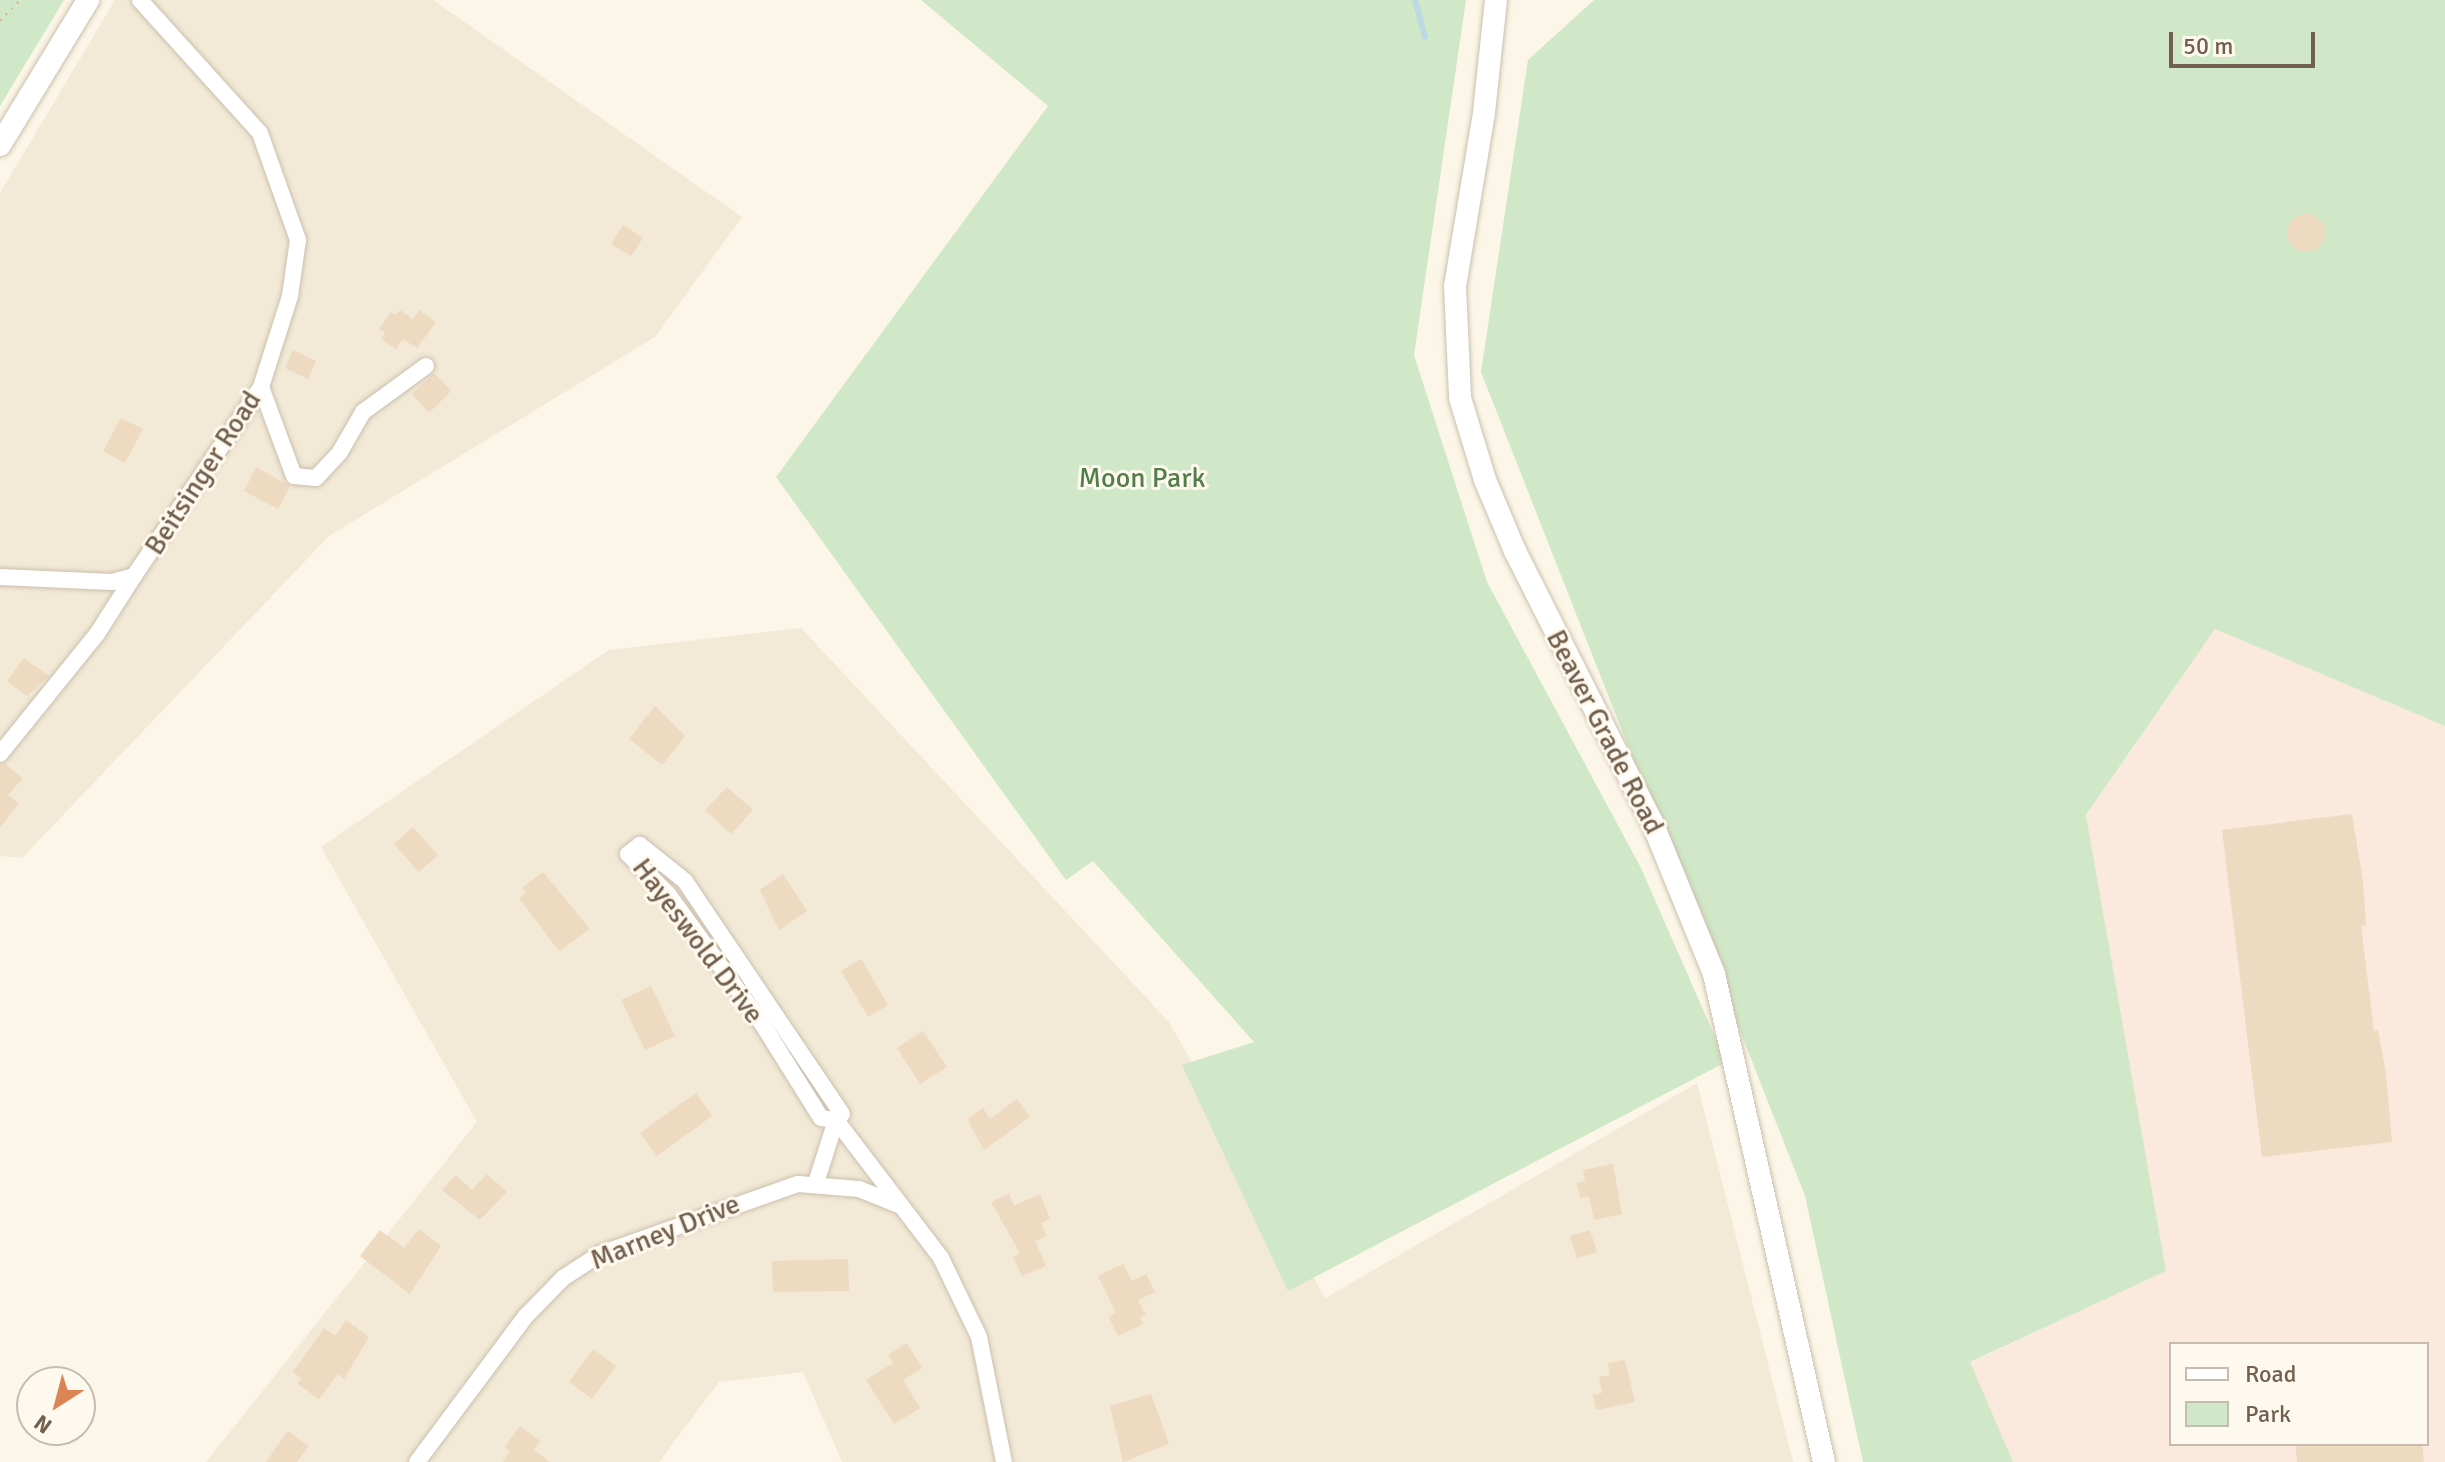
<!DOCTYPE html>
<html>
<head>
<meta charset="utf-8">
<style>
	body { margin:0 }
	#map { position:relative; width:2445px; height:1462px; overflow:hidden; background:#fbf6e7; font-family:Signika,sans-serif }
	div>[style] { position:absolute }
	.residential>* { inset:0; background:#f2e9d6 }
	.commercial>* { inset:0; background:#fae9dc }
	.green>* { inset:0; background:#d0e8c7 }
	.stream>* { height:6px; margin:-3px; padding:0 3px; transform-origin:3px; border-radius:3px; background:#bdd9e3 }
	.building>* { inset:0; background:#eed9c1 }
	.round { border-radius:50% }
	.path>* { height:3px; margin-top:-1.5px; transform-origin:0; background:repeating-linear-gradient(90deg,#d3bca4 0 2px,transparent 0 8px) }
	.roads { filter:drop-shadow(0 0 2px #ccbfae) drop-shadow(0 0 2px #ccbfae) }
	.street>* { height:16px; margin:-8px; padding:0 8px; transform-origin:8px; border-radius:8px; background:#fff }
	.secondary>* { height:22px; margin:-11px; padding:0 11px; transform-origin:11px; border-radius:11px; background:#fff }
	span { translate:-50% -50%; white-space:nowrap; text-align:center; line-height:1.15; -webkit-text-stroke:6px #fef9ee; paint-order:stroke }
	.street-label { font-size:28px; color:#735f4d }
	.park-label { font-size:28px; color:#537d49 }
	.legend { position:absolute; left:2169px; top:1342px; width:260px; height:104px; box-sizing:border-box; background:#fef9ee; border:2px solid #c6bbae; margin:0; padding:10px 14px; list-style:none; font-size:24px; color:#735f4d }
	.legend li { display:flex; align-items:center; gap:16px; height:40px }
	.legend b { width:40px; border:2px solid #c6bbae }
	.north { position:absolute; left:16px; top:1366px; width:80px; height:80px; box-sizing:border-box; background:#fef9ee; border:2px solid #c6bbae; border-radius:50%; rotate:216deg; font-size:22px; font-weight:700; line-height:32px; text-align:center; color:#735f4d }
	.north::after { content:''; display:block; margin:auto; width:28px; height:36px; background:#db8456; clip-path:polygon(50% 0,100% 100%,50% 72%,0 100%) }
	.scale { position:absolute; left:2169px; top:32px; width:146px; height:36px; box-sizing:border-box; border:4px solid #735f4d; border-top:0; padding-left:10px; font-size:24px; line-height:28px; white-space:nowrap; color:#735f4d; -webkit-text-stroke:6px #fef9ee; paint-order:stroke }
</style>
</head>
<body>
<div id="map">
	<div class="residential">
		<i style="clip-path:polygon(115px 0,433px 0,742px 217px,655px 337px,329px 536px,22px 858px,0 856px,0 193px)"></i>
		<i style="clip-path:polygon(801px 628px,1169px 1022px,1325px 1298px,1697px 1083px,1793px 1462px,842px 1462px,803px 1372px,719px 1382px,659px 1462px,206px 1462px,477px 1122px,321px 847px,609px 650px)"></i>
	</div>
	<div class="commercial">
		<i style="clip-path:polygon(evenodd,2215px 629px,2445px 726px,2445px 1462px,2013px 1462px,1969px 1363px,2166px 1271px,2086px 816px,2215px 629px,2171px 1344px,2427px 1344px,2427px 1444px,2171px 1444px,2171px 1344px)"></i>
	</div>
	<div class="green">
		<i style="clip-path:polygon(0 0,64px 0,0 106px)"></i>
		<i style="clip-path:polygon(921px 0,1466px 0,1414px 355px,1487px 582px,1641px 868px,1726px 1062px,1288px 1291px,1182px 1065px,1254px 1042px,1093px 861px,1066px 880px,776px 477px,1048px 106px)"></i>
		<i style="clip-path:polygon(1594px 0,2445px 0,2445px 726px,2215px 629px,2086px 815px,2166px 1271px,1970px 1362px,2013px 1462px,1863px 1462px,1805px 1196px,1481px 372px,1528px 60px)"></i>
	</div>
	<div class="stream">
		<i style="left:1415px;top:0;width:38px;rotate:75deg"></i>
	</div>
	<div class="building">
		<i class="round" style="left:2287px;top:214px;width:38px;height:38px"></i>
		<i style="clip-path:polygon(623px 225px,643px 238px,631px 256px,611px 244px)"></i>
		<i style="clip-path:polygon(400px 310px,413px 319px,419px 310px,436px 322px,417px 348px,403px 339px,396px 349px,381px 339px,385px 333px,379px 329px,391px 312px,396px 315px)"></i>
		<i style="clip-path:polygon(293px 350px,316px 361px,308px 379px,285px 368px)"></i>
		<i style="clip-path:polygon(434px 373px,451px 391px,429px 413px,412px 394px)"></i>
		<i style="clip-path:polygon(121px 418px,143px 429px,125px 463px,103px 451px)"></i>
		<i style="clip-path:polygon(256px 467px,290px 486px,278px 509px,244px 491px)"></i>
		<i style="clip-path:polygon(24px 658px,49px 676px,27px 696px,7px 681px)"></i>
		<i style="clip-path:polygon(655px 706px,685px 736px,662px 765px,629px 739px)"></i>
		<i style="clip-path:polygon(5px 764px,23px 778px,8px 795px,19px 804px,0 827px,0 765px)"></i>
		<i style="clip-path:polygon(727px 787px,753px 810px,731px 834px,705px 810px)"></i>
		<i style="clip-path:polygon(2352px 814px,2363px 881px,2366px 925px,2361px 926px,2374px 1031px,2378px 1030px,2386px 1073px,2392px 1142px,2262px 1157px,2222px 830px)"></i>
		<i style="clip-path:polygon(413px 827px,438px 855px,419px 872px,394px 844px)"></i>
		<i style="clip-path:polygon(543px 872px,590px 929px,559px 951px,519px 898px,526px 893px,522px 888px)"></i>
		<i style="clip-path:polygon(783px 874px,807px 911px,779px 930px,760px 890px)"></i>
		<i style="clip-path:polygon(861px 959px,888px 1005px,868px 1017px,841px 971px)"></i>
		<i style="clip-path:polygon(651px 986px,675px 1036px,645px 1050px,621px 1000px)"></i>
		<i style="clip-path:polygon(923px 1031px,947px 1067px,920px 1084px,897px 1048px)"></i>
		<i style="clip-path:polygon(696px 1093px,712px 1116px,657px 1156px,640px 1133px)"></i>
		<i style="clip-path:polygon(1017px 1099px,1030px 1117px,984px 1150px,967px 1119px,983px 1108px,990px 1119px)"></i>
		<i style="clip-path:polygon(1613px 1164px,1622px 1214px,1594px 1220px,1589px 1196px,1580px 1198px,1577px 1183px,1585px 1181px,1583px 1170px)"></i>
		<i style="clip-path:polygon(487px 1174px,507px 1192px,480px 1220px,442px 1190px,456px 1175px,472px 1190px)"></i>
		<i style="clip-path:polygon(1009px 1194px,1014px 1206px,1040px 1194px,1050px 1219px,1041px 1223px,1047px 1236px,1035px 1241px,1046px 1266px,1022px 1276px,1013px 1257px,1020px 1253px,991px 1202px)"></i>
		<i style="clip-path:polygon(419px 1229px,441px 1246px,410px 1294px,360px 1256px,380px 1230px,404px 1248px)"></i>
		<i style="clip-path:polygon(1590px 1230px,1597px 1252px,1577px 1258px,1570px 1236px)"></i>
		<i style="clip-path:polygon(848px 1259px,849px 1291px,773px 1292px,772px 1261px)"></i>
		<i style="clip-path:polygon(1123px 1264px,1132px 1281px,1146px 1274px,1155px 1292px,1138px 1300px,1146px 1315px,1140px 1318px,1143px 1324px,1118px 1336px,1109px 1317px,1116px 1313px,1098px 1276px)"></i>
		<i style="clip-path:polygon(346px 1320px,369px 1337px,344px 1379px,338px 1374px,319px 1399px,298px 1384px,301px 1378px,293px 1372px,324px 1328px,335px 1336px)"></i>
		<i style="clip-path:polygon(907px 1343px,922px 1368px,903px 1380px,920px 1408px,894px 1424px,866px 1380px,893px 1363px,888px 1355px)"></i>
		<i style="clip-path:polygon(593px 1349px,616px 1366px,592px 1399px,569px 1382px)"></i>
		<i style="clip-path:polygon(1625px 1360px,1635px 1402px,1596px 1410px,1593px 1395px,1602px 1393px,1599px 1377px,1610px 1375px,1608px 1363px)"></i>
		<i style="clip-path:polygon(1151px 1394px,1169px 1444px,1123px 1462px,1110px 1406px)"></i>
		<i style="clip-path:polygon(520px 1426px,540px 1441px,534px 1450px,550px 1462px,503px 1462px,510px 1452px,505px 1447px)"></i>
		<i style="clip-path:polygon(288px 1431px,309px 1446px,297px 1462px,266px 1462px)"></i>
		<i style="clip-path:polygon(2295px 1444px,2422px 1444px,2424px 1462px,2297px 1462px)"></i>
	</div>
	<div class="path">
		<i style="left:0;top:20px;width:28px;rotate:-45deg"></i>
	</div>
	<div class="roads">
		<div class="street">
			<i style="left:261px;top:387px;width:95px;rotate:69.7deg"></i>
			<i style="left:294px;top:476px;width:22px;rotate:5deg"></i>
			<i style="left:316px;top:478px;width:35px;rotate:-47deg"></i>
			<i style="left:340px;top:452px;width:46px;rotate:-60.1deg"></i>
			<i style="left:363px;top:412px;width:78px;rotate:-36.1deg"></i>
			<i style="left:0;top:577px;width:112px;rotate:2.6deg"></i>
			<i style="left:112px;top:582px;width:23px;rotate:-15deg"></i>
			<i style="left:134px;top:576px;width:228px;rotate:-56.1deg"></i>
			<i style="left:261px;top:387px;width:96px;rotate:-72.3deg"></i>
			<i style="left:290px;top:296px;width:57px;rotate:-81.9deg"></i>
			<i style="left:298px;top:240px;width:114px;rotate:-109.6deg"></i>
			<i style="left:260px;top:133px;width:179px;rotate:-132.1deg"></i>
			<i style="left:0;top:754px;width:154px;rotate:-51.1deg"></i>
			<i style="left:97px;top:634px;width:69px;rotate:-57.5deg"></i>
			<i style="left:816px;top:1183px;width:66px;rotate:-72.4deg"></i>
			<i style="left:836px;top:1120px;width:8px;rotate:-45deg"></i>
			<i style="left:842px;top:1114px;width:281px;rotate:-124deg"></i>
			<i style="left:685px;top:881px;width:58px;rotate:-141.3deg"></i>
			<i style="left:640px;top:845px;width:15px;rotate:143deg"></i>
			<i style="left:628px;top:854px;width:57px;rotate:45deg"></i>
			<i style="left:668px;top:894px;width:158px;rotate:54deg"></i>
			<i style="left:761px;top:1022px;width:113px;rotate:58deg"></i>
			<i style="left:821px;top:1118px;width:15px;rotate:8deg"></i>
			<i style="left:836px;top:1120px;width:173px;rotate:52.7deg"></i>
			<i style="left:941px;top:1258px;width:88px;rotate:64.3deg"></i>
			<i style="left:979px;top:1337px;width:127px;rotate:78.7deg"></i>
			<i style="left:417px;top:1462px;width:181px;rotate:-53.3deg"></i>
			<i style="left:525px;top:1317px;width:54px;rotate:-45.7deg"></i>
			<i style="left:563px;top:1278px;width:44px;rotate:-33deg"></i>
			<i style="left:600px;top:1254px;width:210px;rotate:-19.5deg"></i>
			<i style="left:798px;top:1184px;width:61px;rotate:4.7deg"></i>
			<i style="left:859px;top:1189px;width:43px;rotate:21.8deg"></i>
		</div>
		<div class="secondary">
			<i style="left:1496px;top:0;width:114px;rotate:96.1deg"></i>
			<i style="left:1484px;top:113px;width:175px;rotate:99.5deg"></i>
			<i style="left:1455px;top:286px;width:112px;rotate:87.4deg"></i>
			<i style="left:1460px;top:398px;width:86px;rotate:73deg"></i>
			<i style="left:1485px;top:480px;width:77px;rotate:67.1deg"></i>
			<i style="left:1515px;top:551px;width:304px;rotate:63.2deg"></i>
			<i style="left:1652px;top:822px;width:164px;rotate:67.8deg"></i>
			<i style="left:1714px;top:974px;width:500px;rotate:77.3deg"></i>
			<i style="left:0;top:145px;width:170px;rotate:-58.7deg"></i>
		</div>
	</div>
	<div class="street-label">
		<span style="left:203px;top:473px;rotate:-57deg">Beitsinger Road</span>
		<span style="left:1605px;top:732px;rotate:63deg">Beaver Grade Road</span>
		<span style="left:698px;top:941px;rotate:53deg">Hayeswold Drive</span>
		<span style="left:665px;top:1232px;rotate:-22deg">Marney Drive</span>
	</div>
	<div class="park-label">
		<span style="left:1142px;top:478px">Moon Park</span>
	</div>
	<ul class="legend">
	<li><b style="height:10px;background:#fff"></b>Road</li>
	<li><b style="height:22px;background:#d0e8c7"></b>Park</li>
	</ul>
	<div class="north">N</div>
	<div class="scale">50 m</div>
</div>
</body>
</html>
